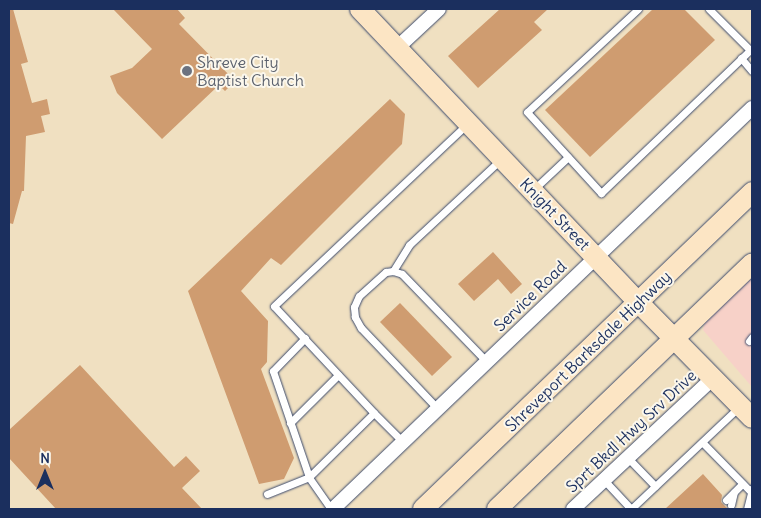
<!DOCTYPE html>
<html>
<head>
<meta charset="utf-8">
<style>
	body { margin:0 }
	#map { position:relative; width:761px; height:518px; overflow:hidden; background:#f0e0c1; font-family:Delius,sans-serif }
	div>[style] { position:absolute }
	.built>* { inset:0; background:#f7d1c8 }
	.building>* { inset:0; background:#cf9c70 }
	.roads { filter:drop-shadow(0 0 1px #3b4a6d) drop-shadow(0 0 1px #3b4a6d) }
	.lane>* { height:7px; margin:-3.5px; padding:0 3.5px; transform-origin:3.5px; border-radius:3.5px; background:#fff }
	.street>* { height:14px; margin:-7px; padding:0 7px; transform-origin:7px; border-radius:7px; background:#fff }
	.secondary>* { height:20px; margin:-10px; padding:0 10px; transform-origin:10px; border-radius:10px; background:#fce5c4 }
	.dots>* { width:14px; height:14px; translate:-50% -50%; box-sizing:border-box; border:2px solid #fbf7ec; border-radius:50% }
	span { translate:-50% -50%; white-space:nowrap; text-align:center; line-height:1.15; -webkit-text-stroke:4px #fbf7ec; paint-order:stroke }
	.worship-label { font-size:16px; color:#5b616d }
	.left { translate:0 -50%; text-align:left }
	.street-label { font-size:16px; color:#1b2f5e }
	.frame { position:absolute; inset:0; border:10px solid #1b2f5e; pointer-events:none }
	.north { position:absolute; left:20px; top:448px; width:50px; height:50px; -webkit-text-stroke:4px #fbf7ec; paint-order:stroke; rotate:0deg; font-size:14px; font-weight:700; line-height:20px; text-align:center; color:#1b2f5e }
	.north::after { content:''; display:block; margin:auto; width:18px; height:22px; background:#1b2f5e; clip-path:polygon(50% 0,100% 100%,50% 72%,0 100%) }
</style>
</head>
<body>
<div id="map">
	<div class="built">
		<i style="clip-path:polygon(752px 277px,752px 387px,703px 330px,705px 322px)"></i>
	</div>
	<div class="building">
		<i style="clip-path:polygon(13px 9px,28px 62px,21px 64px,32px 103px,47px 99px,50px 114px,41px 116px,45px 132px,26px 136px,24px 191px,22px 191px,13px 224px,9px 223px,9px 10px)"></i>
		<i style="clip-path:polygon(113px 9px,177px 9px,185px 18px,179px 24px,235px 81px,225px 91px,219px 85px,162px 139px,117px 93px,110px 76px,132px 68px,152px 49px)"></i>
		<i style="clip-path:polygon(500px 9px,548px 9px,534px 22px,542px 30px,478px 88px,448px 56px)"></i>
		<i style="clip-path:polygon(653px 9px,684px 9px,715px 40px,590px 157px,545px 110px)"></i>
		<i style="clip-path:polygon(390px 99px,405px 114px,402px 144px,281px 265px,271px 258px,241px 291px,268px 321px,267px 362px,261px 369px,294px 458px,284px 479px,259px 484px,188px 291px)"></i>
		<i style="clip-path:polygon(493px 252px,522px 284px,511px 294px,498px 279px,474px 301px,458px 284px)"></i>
		<i style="clip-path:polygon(400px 303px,452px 357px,432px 376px,380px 322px)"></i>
		<i style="clip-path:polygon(80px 365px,174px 467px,186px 456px,200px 471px,182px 488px,202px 509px,56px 509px,9px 458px,9px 430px)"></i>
		<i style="clip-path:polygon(703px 474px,722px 495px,721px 502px,728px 509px,665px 509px)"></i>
	</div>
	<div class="roads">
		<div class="lane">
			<i style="left:638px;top:9px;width:151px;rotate:137.1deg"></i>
			<i style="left:527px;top:112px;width:110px;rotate:47.6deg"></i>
			<i style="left:601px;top:193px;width:207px;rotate:-43.8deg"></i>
			<i style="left:750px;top:50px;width:58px;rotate:-135deg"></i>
			<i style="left:741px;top:58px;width:17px;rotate:50deg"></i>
			<i style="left:533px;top:190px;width:48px;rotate:-43.3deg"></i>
			<i style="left:393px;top:271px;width:31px;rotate:-58deg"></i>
			<i style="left:409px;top:245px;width:125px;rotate:-43deg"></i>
			<i style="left:749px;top:341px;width:5px;rotate:-53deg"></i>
			<i style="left:438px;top:409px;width:112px;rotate:-133.5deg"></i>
			<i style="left:361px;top:328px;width:13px;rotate:-119deg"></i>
			<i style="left:355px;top:317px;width:10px;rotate:-96deg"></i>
			<i style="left:354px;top:307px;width:12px;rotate:-66deg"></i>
			<i style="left:359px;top:296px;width:36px;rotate:-42deg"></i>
			<i style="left:386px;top:272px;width:7px;rotate:-8deg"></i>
			<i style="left:393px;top:271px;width:9px;rotate:18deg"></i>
			<i style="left:402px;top:274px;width:122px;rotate:46deg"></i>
			<i style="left:374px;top:413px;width:146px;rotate:-133.1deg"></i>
			<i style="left:274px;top:306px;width:265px;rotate:-43.3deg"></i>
			<i style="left:290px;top:423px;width:68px;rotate:-45deg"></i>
			<i style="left:703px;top:443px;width:67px;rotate:45.6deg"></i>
			<i style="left:628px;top:458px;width:39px;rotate:46deg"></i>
			<i style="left:604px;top:480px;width:40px;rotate:47deg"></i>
			<i style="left:267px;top:494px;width:45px;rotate:-22deg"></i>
			<i style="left:309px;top:477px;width:112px;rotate:-108.8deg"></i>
			<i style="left:273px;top:371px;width:46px;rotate:-45.9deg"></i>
			<i style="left:726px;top:500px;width:23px;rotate:-45deg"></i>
			<i style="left:731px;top:505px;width:13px;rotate:-77deg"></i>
			<i style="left:331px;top:509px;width:39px;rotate:-125deg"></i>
			<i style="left:309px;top:477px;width:91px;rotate:-44.6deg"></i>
			<i style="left:374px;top:413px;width:41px;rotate:45deg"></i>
			<i style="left:631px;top:509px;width:150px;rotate:-43.4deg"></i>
			<i style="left:747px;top:509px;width:21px;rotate:-76deg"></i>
		</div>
		<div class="street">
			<i style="left:397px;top:48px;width:57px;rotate:-42.9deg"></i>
			<i style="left:333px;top:509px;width:580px;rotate:-43.74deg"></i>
			<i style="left:573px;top:509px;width:192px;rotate:-43.1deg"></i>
		</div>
		<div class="secondary">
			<i style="left:360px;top:9px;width:405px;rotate:46.5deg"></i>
			<i style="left:639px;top:303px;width:161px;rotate:45.5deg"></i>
			<i style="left:423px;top:509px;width:457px;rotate:-43.9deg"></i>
			<i style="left:497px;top:509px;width:354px;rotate:-43.9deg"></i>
		</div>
	</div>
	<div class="dots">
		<i style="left:187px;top:71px;background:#6b7280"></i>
	</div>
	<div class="worship-label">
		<span class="left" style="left:197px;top:71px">Shreve City<br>Baptist Church</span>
	</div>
	<div class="street-label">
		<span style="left:555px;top:214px;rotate:46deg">Knight Street</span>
		<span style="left:530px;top:296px;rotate:-44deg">Service Road</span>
		<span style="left:588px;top:351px;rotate:-44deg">Shreveport Barksdale Highway</span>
		<span style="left:631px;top:431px;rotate:-43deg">Sprt Bkdl Hwy Srv Drive</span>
	</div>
	<div class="frame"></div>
	<div class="north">N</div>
</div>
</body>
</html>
